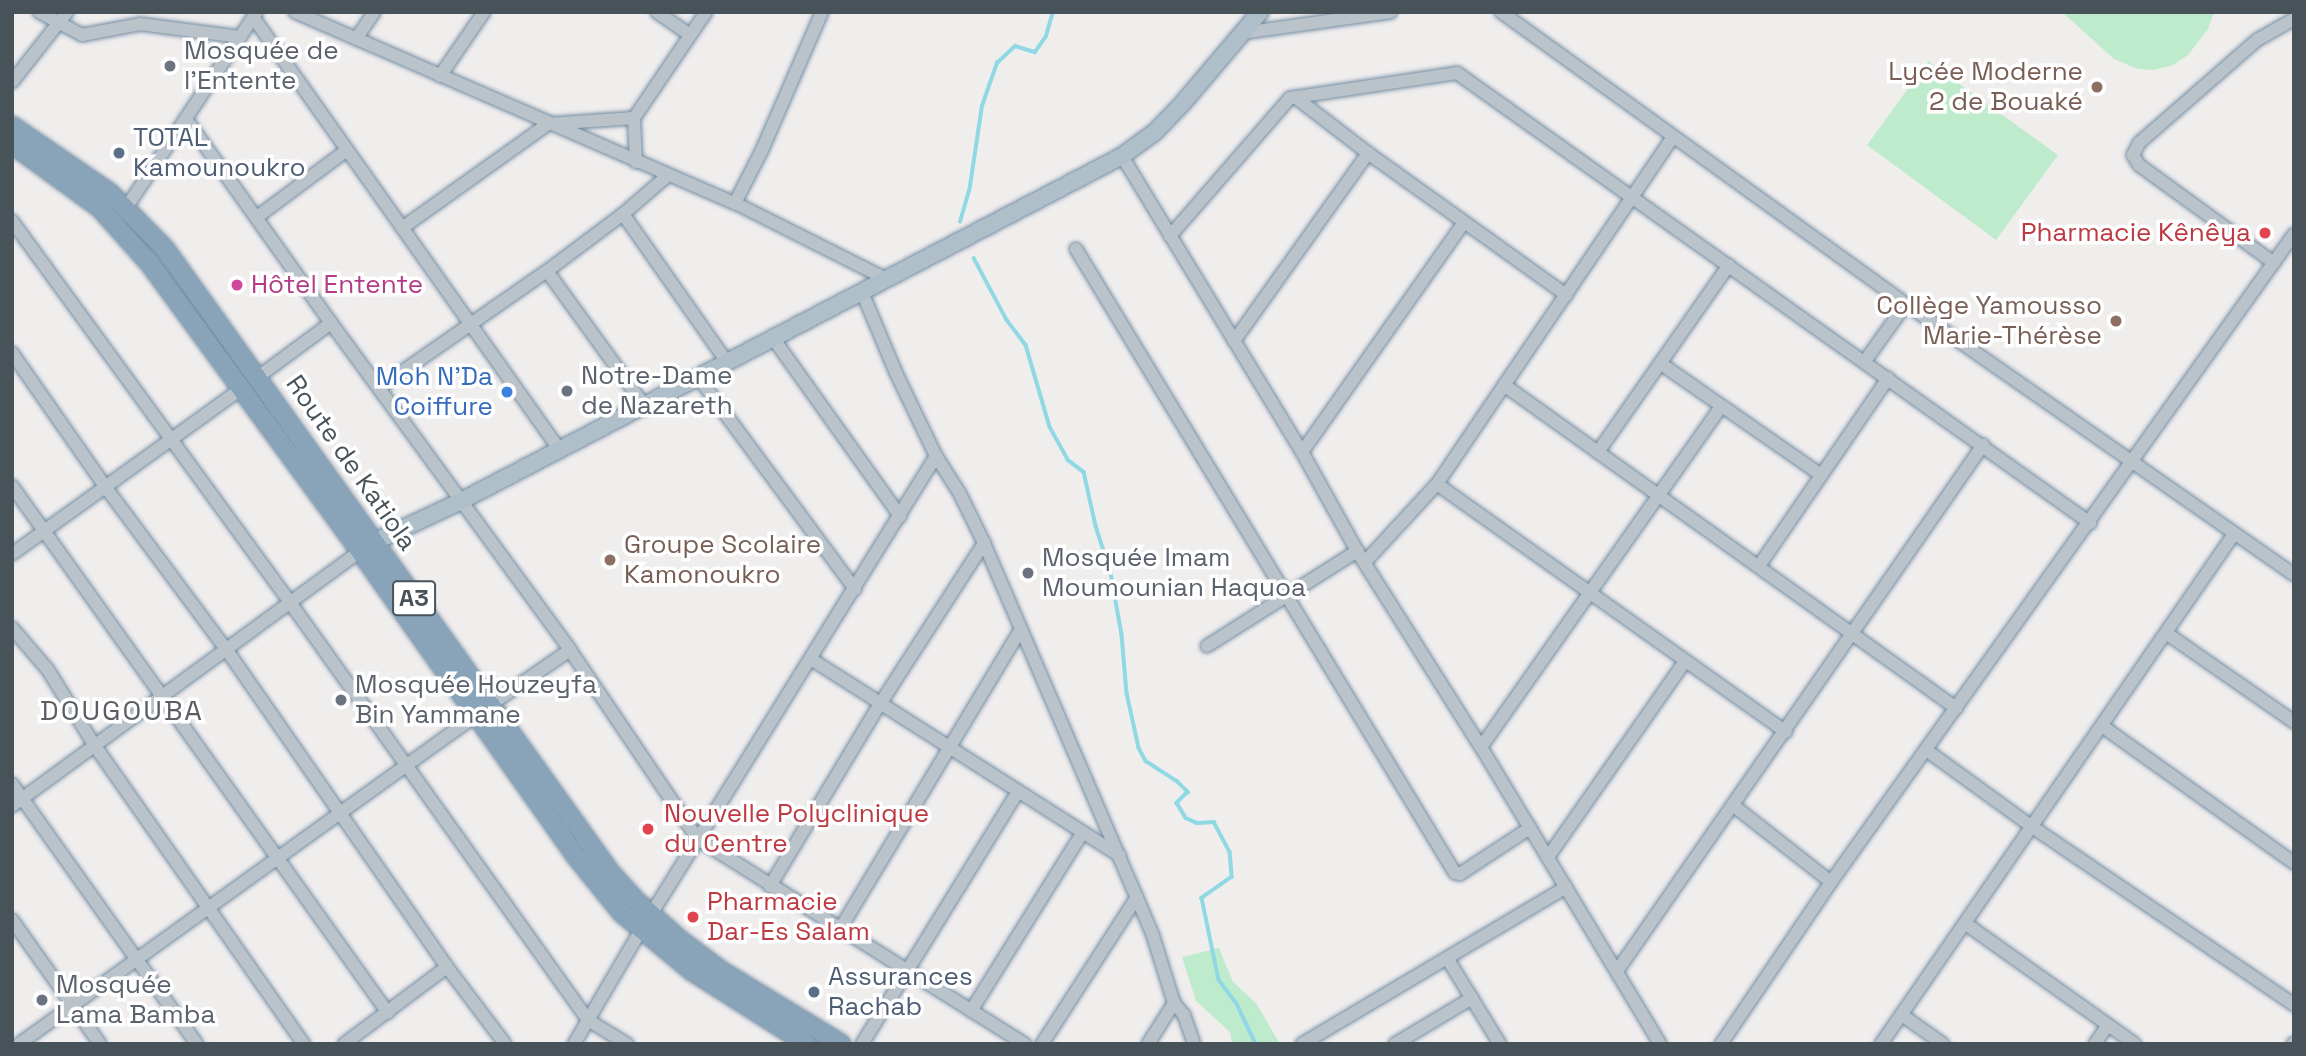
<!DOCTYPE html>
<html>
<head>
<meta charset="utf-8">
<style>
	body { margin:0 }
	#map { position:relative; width:2306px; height:1056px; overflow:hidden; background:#f0eded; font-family:"Space Grotesk",sans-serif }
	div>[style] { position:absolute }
	.green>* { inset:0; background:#beebcc }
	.stream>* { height:3.5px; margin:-1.75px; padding:0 1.75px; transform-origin:1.75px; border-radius:1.75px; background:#8fd8e4 }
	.roads { filter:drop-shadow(0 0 2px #748ea4) drop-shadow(0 0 2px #748ea4) }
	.minor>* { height:12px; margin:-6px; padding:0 6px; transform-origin:6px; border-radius:6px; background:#bac3c9 }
	.major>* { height:16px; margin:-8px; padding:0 8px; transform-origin:8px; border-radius:8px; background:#afbfca }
	.highway>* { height:18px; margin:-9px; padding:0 9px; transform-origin:9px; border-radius:9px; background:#89a3b8 }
	.dots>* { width:19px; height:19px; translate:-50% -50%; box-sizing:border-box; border:4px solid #fff; border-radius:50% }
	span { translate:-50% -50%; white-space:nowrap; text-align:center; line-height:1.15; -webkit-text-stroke:7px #fff; paint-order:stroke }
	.shield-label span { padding:2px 5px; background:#fff; border:2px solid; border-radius:5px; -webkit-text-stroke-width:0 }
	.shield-label { font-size:24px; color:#475259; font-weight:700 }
	.worship-label { font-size:26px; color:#5b616d }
	.left { translate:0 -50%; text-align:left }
	.education-label { font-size:26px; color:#785e54 }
	.right { translate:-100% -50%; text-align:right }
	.service-label { font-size:26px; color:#4e5e75 }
	.health-label { font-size:26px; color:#be3a42 }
	.hotel-label { font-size:26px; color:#b23c85 }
	.shop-label { font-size:26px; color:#366cbe }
	.street-label { font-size:26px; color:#475259 }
	.neighbourhood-label { font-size:28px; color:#5a5e62; letter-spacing:2px }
	.frame { position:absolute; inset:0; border:14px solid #475259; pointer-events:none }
</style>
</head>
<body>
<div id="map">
	<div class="green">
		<i style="clip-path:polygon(2062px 12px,2214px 12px,2208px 29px,2188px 55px,2173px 65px,2154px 70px,2138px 69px,2114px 59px)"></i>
		<i style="clip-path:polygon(1928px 61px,2058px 155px,1996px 240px,1867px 145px)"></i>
		<i style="clip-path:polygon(1219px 948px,1233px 982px,1256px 1003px,1280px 1044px,1232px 1044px,1230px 1032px,1196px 1001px,1182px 957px)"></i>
	</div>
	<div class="stream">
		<i style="left:960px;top:222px;width:37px;rotate:-74deg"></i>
		<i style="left:970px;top:186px;width:81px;rotate:-81.5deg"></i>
		<i style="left:982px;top:106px;width:46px;rotate:-70.8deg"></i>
		<i style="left:997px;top:63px;width:25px;rotate:-43deg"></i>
		<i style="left:1015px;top:46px;width:21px;rotate:17deg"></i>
		<i style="left:1035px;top:52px;width:19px;rotate:-55deg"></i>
		<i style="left:1046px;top:36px;width:25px;rotate:-74deg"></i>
		<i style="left:974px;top:258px;width:70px;rotate:62deg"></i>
		<i style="left:1007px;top:320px;width:31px;rotate:53deg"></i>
		<i style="left:1026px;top:345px;width:85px;rotate:73.7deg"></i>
		<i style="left:1050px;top:427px;width:38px;rotate:61deg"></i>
		<i style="left:1068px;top:460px;width:20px;rotate:37deg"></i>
		<i style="left:1084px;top:472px;width:55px;rotate:77.5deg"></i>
		<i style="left:1096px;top:526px;width:49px;rotate:72.3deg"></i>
		<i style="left:1111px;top:573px;width:63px;rotate:79.9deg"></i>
		<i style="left:1122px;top:635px;width:58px;rotate:85.1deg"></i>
		<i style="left:1127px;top:693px;width:56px;rotate:77.7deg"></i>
		<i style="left:1139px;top:748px;width:15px;rotate:62deg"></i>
		<i style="left:1146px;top:761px;width:37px;rotate:33deg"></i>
		<i style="left:1177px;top:781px;width:16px;rotate:45deg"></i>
		<i style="left:1188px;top:792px;width:16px;rotate:135deg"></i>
		<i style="left:1177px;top:803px;width:17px;rotate:59deg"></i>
		<i style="left:1186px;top:818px;width:12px;rotate:24deg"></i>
		<i style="left:1197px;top:823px;width:17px;rotate:-3deg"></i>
		<i style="left:1214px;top:822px;width:34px;rotate:62deg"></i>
		<i style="left:1230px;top:852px;width:25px;rotate:85deg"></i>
		<i style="left:1232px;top:877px;width:37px;rotate:145deg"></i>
		<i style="left:1202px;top:898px;width:84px;rotate:78.3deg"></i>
		<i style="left:1219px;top:980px;width:30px;rotate:53deg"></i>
		<i style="left:1237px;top:1004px;width:44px;rotate:64.6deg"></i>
	</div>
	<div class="roads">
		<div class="minor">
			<i style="left:39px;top:12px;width:49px;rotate:28.1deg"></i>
			<i style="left:82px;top:35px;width:59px;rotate:-10.7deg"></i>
			<i style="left:140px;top:24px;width:101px;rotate:7.4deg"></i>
			<i style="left:295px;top:12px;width:480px;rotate:23.5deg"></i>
			<i style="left:735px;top:203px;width:169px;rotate:26.7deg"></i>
			<i style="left:657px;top:12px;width:40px;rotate:34.9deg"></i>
			<i style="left:1501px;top:12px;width:499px;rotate:35.8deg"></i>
			<i style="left:1906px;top:304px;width:473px;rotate:34.9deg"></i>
			<i style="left:253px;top:17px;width:529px;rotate:54.69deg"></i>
			<i style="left:1242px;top:33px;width:150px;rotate:-8deg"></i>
			<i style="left:356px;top:39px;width:32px;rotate:-56deg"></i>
			<i style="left:440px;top:76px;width:78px;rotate:-55.5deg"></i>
			<i style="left:12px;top:82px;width:89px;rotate:-51.8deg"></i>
			<i style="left:1295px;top:97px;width:92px;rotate:37.5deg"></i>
			<i style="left:1368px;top:153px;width:244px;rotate:35.6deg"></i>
			<i style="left:186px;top:119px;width:250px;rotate:54.6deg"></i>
			<i style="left:331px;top:323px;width:405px;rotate:53.8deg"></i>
			<i style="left:570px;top:650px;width:228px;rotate:55.9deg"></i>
			<i style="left:698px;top:839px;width:386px;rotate:32.1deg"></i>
			<i style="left:1122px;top:156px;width:346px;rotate:58.7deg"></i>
			<i style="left:1302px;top:452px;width:113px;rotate:60.9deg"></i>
			<i style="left:1357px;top:551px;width:232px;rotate:57.7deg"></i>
			<i style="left:1481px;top:747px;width:347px;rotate:58.9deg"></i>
			<i style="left:636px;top:162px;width:44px;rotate:-92.6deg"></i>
			<i style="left:634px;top:118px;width:128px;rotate:-55.8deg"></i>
			<i style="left:735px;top:203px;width:59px;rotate:-63deg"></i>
			<i style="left:762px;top:150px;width:150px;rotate:-66.5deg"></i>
			<i style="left:126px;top:208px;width:234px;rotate:-56.3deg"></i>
			<i style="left:623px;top:214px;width:181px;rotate:54.9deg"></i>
			<i style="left:257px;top:217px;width:112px;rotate:-36.7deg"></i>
			<i style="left:12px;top:221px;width:470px;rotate:53.9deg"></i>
			<i style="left:289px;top:601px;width:515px;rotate:54.49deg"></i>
			<i style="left:588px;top:1020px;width:46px;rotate:31.6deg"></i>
			<i style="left:402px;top:228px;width:179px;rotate:-35.5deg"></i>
			<i style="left:548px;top:124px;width:86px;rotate:-4deg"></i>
			<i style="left:1170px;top:236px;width:183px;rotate:-49deg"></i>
			<i style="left:1290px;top:98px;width:169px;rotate:-8.5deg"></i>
			<i style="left:1457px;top:73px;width:777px;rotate:35.41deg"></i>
			<i style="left:1076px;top:249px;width:730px;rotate:58.73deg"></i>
			<i style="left:1455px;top:873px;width:5px;rotate:11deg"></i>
			<i style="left:1460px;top:874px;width:84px;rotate:-33.3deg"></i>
			<i style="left:2274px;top:263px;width:167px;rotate:-144deg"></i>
			<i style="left:2139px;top:165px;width:12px;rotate:-121deg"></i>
			<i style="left:2133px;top:155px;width:13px;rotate:-63deg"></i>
			<i style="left:2139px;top:143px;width:157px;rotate:-41.1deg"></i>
			<i style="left:2257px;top:40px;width:43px;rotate:-29.6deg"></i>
			<i style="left:547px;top:271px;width:165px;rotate:54.1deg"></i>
			<i style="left:862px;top:292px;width:88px;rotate:67.2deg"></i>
			<i style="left:896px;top:373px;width:92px;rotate:64.3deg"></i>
			<i style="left:936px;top:456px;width:45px;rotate:57.7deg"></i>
			<i style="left:960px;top:494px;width:55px;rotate:63.9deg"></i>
			<i style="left:984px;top:543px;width:428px;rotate:66.7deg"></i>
			<i style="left:1153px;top:936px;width:70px;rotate:72.6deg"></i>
			<i style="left:1174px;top:1003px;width:16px;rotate:50deg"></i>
			<i style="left:1184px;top:1015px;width:31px;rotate:71deg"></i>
			<i style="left:773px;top:338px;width:219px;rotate:54.5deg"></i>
			<i style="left:1234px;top:341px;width:231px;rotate:-54.5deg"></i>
			<i style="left:12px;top:353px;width:161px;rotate:55.1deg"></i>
			<i style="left:104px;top:485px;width:204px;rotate:53.4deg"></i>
			<i style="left:226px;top:649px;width:387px;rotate:55.2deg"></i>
			<i style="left:447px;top:967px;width:96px;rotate:53deg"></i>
			<i style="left:1865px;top:361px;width:70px;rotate:-54.3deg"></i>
			<i style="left:1660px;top:363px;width:196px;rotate:34.8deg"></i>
			<i style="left:258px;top:377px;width:91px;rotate:-36.5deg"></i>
			<i style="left:698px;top:377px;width:264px;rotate:53.5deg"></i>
			<i style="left:1504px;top:385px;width:556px;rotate:35.55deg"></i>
			<i style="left:379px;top:388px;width:205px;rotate:-34.9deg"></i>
			<i style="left:547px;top:271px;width:95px;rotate:-36.9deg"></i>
			<i style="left:623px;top:214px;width:58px;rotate:-40.8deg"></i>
			<i style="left:1302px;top:452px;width:281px;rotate:-54.8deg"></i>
			<i style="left:1598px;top:452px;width:228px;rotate:-55deg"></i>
			<i style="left:1437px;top:484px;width:428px;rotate:35.4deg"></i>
			<i style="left:12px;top:486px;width:647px;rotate:54.49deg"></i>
			<i style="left:12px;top:554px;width:282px;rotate:-35.8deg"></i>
			<i style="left:1365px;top:562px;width:106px;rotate:-47.3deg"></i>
			<i style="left:1437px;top:484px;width:418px;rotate:-55.8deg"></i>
			<i style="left:1759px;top:566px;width:228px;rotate:-55.5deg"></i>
			<i style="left:12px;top:628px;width:55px;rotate:49.4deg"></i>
			<i style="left:48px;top:670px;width:89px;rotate:58.3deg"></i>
			<i style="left:95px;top:746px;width:364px;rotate:55deg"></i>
			<i style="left:2166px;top:633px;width:156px;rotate:34.8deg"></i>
			<i style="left:1207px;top:646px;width:178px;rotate:-32.3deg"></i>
			<i style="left:811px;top:659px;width:366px;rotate:32.5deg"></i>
			<i style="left:490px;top:705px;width:97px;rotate:-34.5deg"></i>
			<i style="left:2102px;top:726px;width:236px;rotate:35.5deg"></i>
			<i style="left:1481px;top:747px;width:416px;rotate:-54.8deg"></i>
			<i style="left:1926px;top:750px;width:130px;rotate:35.9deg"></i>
			<i style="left:2031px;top:826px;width:318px;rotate:34.2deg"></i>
			<i style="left:12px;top:784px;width:319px;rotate:54.6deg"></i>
			<i style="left:12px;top:806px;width:437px;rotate:-36.2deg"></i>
			<i style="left:1734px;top:806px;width:123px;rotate:38.1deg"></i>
			<i style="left:1548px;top:857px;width:239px;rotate:-55deg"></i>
			<i style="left:770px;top:886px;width:213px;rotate:-58.9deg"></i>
			<i style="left:880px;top:704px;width:192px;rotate:-57.1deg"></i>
			<i style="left:650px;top:916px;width:542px;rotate:-58.13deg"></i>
			<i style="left:12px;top:920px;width:152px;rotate:54.6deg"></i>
			<i style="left:1966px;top:924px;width:207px;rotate:35.4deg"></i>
			<i style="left:840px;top:929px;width:350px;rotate:-58.9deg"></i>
			<i style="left:1447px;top:958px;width:101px;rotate:58.4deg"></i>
			<i style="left:1617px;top:971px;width:641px;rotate:-55.17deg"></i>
			<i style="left:971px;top:1011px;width:211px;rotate:-58deg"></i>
			<i style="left:1902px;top:1015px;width:50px;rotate:35.3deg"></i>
			<i style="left:19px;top:1044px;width:562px;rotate:-35.73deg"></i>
			<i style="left:344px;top:1044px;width:129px;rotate:-36.8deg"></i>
			<i style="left:574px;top:1044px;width:132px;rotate:-59.6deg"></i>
			<i style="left:862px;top:1044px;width:297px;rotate:-58.3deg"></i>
			<i style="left:1042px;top:1044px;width:175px;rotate:-57.1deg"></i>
			<i style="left:1148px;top:1044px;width:49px;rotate:-57.6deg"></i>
			<i style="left:1302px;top:1044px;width:307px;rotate:-30.7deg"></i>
			<i style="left:1395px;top:1044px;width:90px;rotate:-30.9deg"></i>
			<i style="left:1721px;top:1044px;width:196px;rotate:-55.8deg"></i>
			<i style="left:1831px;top:882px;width:796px;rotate:-54.45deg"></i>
			<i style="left:1881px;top:1044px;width:620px;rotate:-55.31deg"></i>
			<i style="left:2095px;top:1044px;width:23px;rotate:-56deg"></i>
			<i style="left:2293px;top:1044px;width:1px;rotate:-45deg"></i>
		</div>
		<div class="major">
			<i style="left:374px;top:542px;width:96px;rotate:-25.2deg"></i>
			<i style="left:461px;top:501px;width:746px;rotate:-27.56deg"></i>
			<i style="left:1122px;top:156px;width:39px;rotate:-36deg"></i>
			<i style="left:1154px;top:133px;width:40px;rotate:-46deg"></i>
			<i style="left:1182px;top:104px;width:121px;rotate:-49.7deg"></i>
		</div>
		<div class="highway">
			<i style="left:12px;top:126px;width:119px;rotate:34.4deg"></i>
			<i style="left:110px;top:193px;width:78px;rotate:45.5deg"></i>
			<i style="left:165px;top:249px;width:766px;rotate:54.46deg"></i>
			<i style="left:610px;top:872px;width:36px;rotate:48deg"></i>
			<i style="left:634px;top:899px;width:62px;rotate:41.7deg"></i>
			<i style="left:680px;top:940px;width:50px;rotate:36.9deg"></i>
			<i style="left:720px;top:970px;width:142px;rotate:31.4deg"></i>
			<i style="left:12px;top:144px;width:109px;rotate:36deg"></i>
			<i style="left:100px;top:208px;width:75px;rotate:48.2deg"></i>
			<i style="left:150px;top:264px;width:356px;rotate:53.8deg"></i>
			<i style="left:360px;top:551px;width:372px;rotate:54.7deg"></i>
			<i style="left:575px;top:855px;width:75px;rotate:51deg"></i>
			<i style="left:622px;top:913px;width:91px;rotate:39.6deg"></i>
			<i style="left:692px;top:971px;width:136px;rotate:32.4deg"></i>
		</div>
	</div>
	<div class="dots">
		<i style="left:170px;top:66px;background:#6b7280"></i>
		<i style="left:2097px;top:87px;background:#8d6e63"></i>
		<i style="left:119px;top:153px;background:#5c6f8a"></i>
		<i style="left:2265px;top:233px;background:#e0444e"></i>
		<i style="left:237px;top:285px;background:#d1479c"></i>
		<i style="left:2116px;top:321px;background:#8d6e63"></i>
		<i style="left:567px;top:391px;background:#6b7280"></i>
		<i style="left:507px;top:392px;background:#3f7fe0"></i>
		<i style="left:610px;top:560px;background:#8d6e63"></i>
		<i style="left:1028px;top:573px;background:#6b7280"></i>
		<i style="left:341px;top:700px;background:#6b7280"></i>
		<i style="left:648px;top:829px;background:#e0444e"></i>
		<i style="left:693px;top:917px;background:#e0444e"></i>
		<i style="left:814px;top:992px;background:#5c6f8a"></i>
		<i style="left:42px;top:1000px;background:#6b7280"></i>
	</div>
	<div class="shield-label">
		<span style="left:414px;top:598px">A3</span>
	</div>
	<div class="worship-label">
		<span class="left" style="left:184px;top:66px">Mosquée de<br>l'Entente</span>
		<span class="left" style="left:581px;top:391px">Notre-Dame<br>de Nazareth</span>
		<span class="left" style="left:1042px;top:573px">Mosquée Imam<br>Moumounian Haquoa</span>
		<span class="left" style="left:355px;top:700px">Mosquée Houzeyfa<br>Bin Yammane</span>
		<span class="left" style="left:56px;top:1000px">Mosquée<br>Lama Bamba</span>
	</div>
	<div class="education-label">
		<span class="right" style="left:2083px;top:87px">Lycée Moderne<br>2 de Bouaké</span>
		<span class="right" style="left:2102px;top:321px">Collège Yamousso<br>Marie-Thérèse</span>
		<span class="left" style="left:624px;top:560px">Groupe Scolaire<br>Kamonoukro</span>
	</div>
	<div class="service-label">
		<span class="left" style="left:133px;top:153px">TOTAL<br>Kamounoukro</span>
		<span class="left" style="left:828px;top:992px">Assurances<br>Rachab</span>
	</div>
	<div class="health-label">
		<span class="right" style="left:2251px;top:233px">Pharmacie Kênêya</span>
		<span class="left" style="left:664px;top:829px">Nouvelle Polyclinique<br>du Centre</span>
		<span class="left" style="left:707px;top:917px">Pharmacie<br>Dar-Es Salam</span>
	</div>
	<div class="hotel-label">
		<span class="left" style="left:251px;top:285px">Hôtel Entente</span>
	</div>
	<div class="shop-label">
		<span class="right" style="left:493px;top:392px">Moh N'Da<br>Coiffure</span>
	</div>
	<div class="street-label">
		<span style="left:351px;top:463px;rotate:55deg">Route de Katiola</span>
	</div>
	<div class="neighbourhood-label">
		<span style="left:122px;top:710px">DOUGOUBA</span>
	</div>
	<div class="frame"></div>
</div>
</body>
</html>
